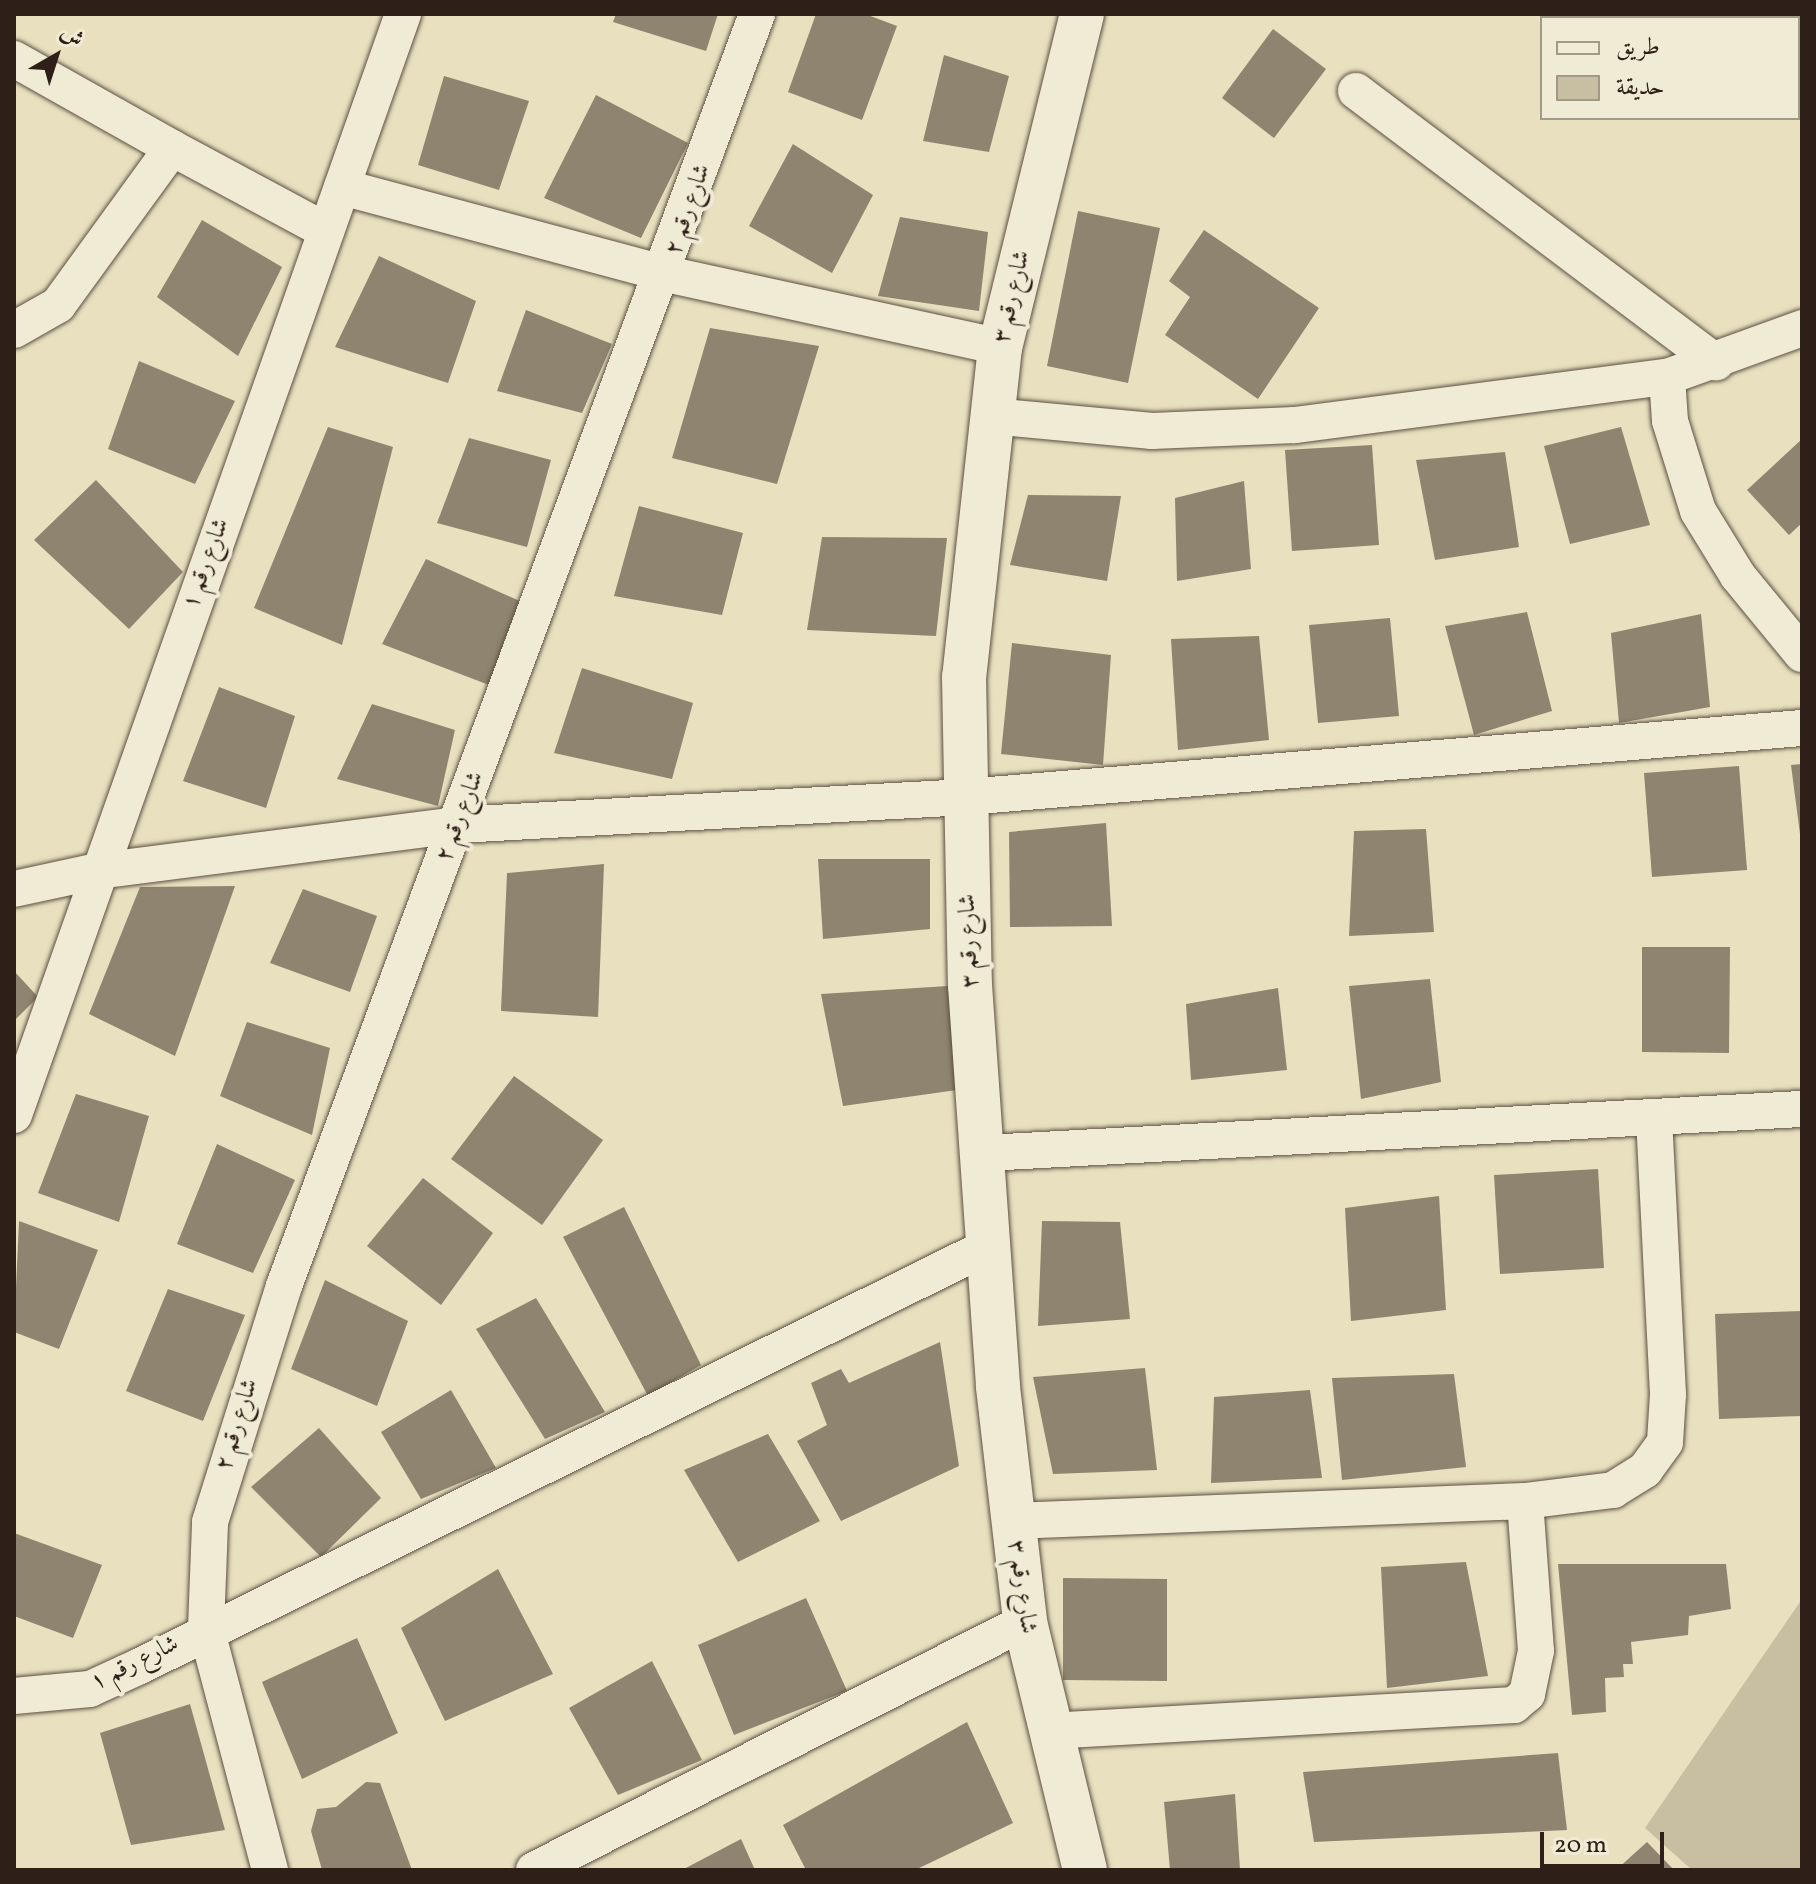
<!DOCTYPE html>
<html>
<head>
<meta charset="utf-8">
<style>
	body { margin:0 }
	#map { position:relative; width:1816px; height:1884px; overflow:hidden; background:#e8e0bf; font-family:Vollkorn,Amiri,serif }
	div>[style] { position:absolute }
	.green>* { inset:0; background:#c8bfa3 }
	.building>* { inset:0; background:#8f846f }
	.roads { filter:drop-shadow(0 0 2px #5c5042) drop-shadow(0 0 2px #5c5042) }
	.minor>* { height:36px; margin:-18px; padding:0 18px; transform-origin:18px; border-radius:18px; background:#f0ebd5 }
	.tertiary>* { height:44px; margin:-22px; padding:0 22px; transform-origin:22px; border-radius:22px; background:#f0ebd5 }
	span { translate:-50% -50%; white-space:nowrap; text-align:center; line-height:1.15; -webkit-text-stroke:8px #f0ebd5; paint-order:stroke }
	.street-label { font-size:24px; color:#2e2018 }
	.frame { position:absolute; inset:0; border:16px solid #2e2018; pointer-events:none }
	.legend { position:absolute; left:1540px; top:16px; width:260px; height:104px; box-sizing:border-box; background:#f0ebd5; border:2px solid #a29a89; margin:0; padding:10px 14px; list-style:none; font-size:24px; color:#2e2018 }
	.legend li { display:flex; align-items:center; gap:16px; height:40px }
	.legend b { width:40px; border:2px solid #a29a89 }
	.north { position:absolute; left:16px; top:16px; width:80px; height:80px; -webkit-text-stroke:6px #f0ebd5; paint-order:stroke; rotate:39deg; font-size:22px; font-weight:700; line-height:32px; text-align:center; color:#2e2018 }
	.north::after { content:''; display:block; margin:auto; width:28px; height:36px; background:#2e2018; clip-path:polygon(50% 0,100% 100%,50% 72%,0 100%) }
	.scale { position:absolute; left:1540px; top:1832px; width:124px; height:36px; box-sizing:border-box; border:4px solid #2e2018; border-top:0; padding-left:10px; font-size:24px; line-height:28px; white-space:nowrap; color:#2e2018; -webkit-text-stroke:6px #f0ebd5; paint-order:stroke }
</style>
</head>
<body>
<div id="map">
	<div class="green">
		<i style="clip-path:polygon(1802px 1599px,1802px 1870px,1692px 1870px,1645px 1828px)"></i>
	</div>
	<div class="building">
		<i style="clip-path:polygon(616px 14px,718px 14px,706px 51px,613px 22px)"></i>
		<i style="clip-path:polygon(816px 14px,865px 14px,897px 26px,862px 120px,788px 92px)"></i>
		<i style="clip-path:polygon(1273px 29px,1326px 69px,1274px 138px,1222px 98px)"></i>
		<i style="clip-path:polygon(944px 55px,1009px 76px,989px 152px,923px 141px)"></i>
		<i style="clip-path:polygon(444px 76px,529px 101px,499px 190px,418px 165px)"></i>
		<i style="clip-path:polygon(596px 95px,688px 143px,641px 238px,544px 198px)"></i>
		<i style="clip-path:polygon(793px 144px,873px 195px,832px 273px,749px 226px)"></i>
		<i style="clip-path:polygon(1078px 211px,1160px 228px,1128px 383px,1047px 366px)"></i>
		<i style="clip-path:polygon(900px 217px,988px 232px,979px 311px,878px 296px)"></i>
		<i style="clip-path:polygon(202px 220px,282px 267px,238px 356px,157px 297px)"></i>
		<i style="clip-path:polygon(1204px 230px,1319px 308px,1258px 399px,1165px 335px,1190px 297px,1169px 281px)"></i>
		<i style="clip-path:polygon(379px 256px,476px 301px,448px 383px,335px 347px)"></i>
		<i style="clip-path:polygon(526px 310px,612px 344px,582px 413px,497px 391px)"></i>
		<i style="clip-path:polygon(710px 328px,819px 346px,777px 484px,672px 458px)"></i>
		<i style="clip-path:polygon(139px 361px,235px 401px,195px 484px,108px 449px)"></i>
		<i style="clip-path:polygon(328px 427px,393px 447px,342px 645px,254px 608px)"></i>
		<i style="clip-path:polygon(1621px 427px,1650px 525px,1570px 544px,1544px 446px)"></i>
		<i style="clip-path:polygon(469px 438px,551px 460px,527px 547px,437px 523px)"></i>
		<i style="clip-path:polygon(1802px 439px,1802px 523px,1789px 535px,1747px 490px)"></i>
		<i style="clip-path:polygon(1372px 445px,1379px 545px,1292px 551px,1285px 450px)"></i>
		<i style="clip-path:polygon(1505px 452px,1519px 547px,1435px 560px,1416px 460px)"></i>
		<i style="clip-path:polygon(96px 480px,183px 572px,129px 629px,34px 540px)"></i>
		<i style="clip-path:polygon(1244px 481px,1251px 569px,1177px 581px,1175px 498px)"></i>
		<i style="clip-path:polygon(1028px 495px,1121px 496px,1107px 581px,1010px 565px)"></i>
		<i style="clip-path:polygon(639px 506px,743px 533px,722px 615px,614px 596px)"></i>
		<i style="clip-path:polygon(822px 537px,947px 538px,936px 636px,807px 630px)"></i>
		<i style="clip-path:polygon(426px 559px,522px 602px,489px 685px,382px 644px)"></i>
		<i style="clip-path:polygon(1527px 612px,1552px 711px,1474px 735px,1445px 626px)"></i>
		<i style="clip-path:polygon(1701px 614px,1710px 707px,1619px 723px,1611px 633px)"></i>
		<i style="clip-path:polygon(1390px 618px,1399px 716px,1318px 723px,1309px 625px)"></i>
		<i style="clip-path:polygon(1259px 636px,1269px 740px,1178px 750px,1171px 639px)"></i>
		<i style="clip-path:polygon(1012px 643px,1111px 655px,1103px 765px,1001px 754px)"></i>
		<i style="clip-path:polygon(582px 668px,693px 703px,672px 779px,554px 753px)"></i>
		<i style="clip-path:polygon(219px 687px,295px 716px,266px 808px,183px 781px)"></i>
		<i style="clip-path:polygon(372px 704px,455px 730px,438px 806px,337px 779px)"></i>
		<i style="clip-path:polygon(1802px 764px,1802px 834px,1800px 834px,1791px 765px)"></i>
		<i style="clip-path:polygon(1739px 766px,1747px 870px,1652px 877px,1644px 773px)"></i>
		<i style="clip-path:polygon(1106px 823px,1112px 926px,1010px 927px,1009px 832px)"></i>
		<i style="clip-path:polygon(1426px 829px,1434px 932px,1349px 936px,1354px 831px)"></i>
		<i style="clip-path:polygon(818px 859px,930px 859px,930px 929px,823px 939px)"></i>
		<i style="clip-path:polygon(604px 864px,598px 1017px,501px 1011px,507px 873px)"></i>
		<i style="clip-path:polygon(235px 886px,175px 1056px,89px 1014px,140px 887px)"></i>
		<i style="clip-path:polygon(303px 889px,377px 916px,350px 992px,270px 963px)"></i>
		<i style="clip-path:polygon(1642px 947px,1730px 947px,1729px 1053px,1642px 1052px)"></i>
		<i style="clip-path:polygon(14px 971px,38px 997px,14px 1021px)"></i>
		<i style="clip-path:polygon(1430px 979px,1441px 1082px,1361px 1099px,1349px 986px)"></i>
		<i style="clip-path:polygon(948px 986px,957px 1090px,843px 1106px,821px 994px)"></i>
		<i style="clip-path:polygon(1278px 988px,1287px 1070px,1191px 1080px,1186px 1004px)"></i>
		<i style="clip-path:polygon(247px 1022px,330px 1048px,312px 1135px,220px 1096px)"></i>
		<i style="clip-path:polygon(514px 1076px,603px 1140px,542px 1225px,451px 1159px)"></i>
		<i style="clip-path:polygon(76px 1094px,149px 1116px,119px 1222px,38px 1193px)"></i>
		<i style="clip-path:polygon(217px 1144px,295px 1180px,253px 1273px,177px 1244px)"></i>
		<i style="clip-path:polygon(1598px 1169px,1604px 1268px,1500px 1274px,1494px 1175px)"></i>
		<i style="clip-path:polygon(423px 1178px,493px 1233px,441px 1305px,367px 1246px)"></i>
		<i style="clip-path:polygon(1439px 1196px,1446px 1310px,1351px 1321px,1345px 1208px)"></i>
		<i style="clip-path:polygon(624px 1207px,701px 1365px,648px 1396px,563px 1237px)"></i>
		<i style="clip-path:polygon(19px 1221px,98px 1250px,59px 1349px,14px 1332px)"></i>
		<i style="clip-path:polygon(1042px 1221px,1120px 1222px,1130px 1319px,1038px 1326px)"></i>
		<i style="clip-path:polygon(325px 1280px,408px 1321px,377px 1406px,291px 1369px)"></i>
		<i style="clip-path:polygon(168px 1289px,245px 1315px,203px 1421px,126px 1391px)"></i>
		<i style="clip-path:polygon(536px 1298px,605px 1412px,545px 1439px,476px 1329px)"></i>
		<i style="clip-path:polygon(1802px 1311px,1802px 1416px,1719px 1419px,1715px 1314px)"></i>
		<i style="clip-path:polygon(940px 1342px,959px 1466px,841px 1521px,797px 1441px,827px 1425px,811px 1383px,841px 1369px,849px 1383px)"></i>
		<i style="clip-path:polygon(1145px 1368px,1157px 1470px,1053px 1474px,1033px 1377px)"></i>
		<i style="clip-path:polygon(1454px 1374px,1466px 1467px,1342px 1480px,1332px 1378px)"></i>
		<i style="clip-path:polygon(451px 1390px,496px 1468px,421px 1499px,381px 1432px)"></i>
		<i style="clip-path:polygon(1310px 1390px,1322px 1478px,1211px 1483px,1214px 1397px)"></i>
		<i style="clip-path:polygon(319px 1428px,381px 1498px,321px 1557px,251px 1487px)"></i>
		<i style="clip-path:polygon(768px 1434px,820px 1521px,738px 1562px,684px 1470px)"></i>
		<i style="clip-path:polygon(14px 1533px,102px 1565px,73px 1638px,14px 1616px)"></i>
		<i style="clip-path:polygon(1466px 1562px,1488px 1676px,1387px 1688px,1381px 1567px)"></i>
		<i style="clip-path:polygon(1558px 1564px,1726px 1564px,1731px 1609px,1689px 1616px,1688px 1635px,1631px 1642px,1633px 1664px,1623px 1664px,1624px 1677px,1605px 1678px,1606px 1712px,1572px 1715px)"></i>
		<i style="clip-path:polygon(498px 1569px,553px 1674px,445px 1721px,401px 1628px)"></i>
		<i style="clip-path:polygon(1063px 1578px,1167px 1579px,1167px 1681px,1063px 1680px)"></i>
		<i style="clip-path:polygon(806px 1598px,847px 1691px,734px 1735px,698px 1645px)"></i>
		<i style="clip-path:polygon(357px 1638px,398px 1733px,302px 1779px,262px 1682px)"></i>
		<i style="clip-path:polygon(652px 1661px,702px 1760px,618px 1795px,569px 1708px)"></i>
		<i style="clip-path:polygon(190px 1704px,225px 1830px,131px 1845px,100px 1733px)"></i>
		<i style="clip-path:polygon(967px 1722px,1013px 1823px,915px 1870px,806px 1870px,783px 1825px)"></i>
		<i style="clip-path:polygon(1558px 1753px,1567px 1830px,1314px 1842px,1303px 1772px)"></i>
		<i style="clip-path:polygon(366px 1782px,380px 1783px,412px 1870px,322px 1870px,311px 1831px,317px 1809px,336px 1807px)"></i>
		<i style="clip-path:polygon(1235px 1794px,1240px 1870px,1170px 1870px,1164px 1802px)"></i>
		<i style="clip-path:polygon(741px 1839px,755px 1870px,682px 1870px)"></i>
		<i style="clip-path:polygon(1647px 1842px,1674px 1870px,1616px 1870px)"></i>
	</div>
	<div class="roads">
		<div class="minor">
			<i style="left:14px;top:59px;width:181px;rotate:29.4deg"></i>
			<i style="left:1356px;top:91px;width:451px;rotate:37deg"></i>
			<i style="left:342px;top:187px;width:335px;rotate:15deg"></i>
			<i style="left:666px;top:274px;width:342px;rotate:12.3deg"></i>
			<i style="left:14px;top:330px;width:51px;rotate:-29.6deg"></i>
			<i style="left:58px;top:305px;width:194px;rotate:-54deg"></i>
			<i style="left:172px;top:148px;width:175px;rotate:28.3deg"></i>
			<i style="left:1667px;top:377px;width:44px;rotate:86.1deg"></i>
			<i style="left:1670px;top:421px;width:94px;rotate:72.7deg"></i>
			<i style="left:1698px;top:511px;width:76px;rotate:58.4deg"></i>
			<i style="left:1738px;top:576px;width:101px;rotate:50.6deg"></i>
			<i style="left:991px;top:416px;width:162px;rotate:5.3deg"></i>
			<i style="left:1152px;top:431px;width:143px;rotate:-2.4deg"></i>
			<i style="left:1295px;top:425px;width:375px;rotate:-7.4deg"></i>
			<i style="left:1667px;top:377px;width:144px;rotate:-19.9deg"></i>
			<i style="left:14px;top:889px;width:86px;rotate:-12.1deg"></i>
			<i style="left:98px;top:871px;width:363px;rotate:-7.3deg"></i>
			<i style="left:458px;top:825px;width:509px;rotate:-3.15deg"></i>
			<i style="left:966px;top:797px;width:839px;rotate:-4.72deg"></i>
			<i style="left:14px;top:1115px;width:1168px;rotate:-70.54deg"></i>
			<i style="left:986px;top:1153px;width:817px;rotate:-3.09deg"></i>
			<i style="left:1012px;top:1521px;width:513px;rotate:-2.23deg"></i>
			<i style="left:1525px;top:1501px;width:89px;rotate:-7.1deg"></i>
			<i style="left:1613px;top:1490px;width:38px;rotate:-32deg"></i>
			<i style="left:1645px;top:1470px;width:34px;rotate:-54deg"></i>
			<i style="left:1665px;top:1442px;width:48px;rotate:-86.4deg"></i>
			<i style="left:1668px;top:1394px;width:276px;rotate:-92.9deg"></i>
			<i style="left:14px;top:1696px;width:76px;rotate:-5.3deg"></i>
			<i style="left:90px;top:1689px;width:55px;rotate:-24.7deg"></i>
			<i style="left:140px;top:1666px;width:949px;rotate:-26.32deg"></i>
			<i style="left:1048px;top:1731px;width:467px;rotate:-3.2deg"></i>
			<i style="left:1514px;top:1705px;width:17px;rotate:-40deg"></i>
			<i style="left:1527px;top:1694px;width:44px;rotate:-78.2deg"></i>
			<i style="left:1536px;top:1651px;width:150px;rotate:-94.2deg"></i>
			<i style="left:270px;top:1870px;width:250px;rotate:-104.8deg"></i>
			<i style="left:206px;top:1628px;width:106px;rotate:-87.8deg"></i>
			<i style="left:210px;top:1522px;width:247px;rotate:-72.6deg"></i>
			<i style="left:284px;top:1286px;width:1357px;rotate:-69.6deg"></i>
			<i style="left:534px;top:1870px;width:550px;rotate:-26.8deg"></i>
		</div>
		<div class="tertiary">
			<i style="left:1082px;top:14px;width:343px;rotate:103.8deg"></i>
			<i style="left:1000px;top:347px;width:332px;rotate:96.2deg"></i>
			<i style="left:964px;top:677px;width:308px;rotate:88.9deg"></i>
			<i style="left:970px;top:985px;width:403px;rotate:86deg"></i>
			<i style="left:998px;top:1387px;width:237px;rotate:83.4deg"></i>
			<i style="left:1025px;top:1622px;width:255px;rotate:76.4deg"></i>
		</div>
	</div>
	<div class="street-label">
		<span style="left:689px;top:210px;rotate:-71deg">شارع رقم ٢</span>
		<span style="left:1013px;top:297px;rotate:-77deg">شارع رقم ٣</span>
		<span style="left:207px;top:564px;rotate:-70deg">شارع رقم ١</span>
		<span style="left:461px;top:817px;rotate:-69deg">شارع رقم ٢</span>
		<span style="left:970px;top:941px;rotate:-92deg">شارع رقم ٣</span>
		<span style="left:238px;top:1425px;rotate:-73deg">شارع رقم ٢</span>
		<span style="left:1021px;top:1587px;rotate:82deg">شارع رقم ٣</span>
		<span style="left:135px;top:1664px;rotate:-26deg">شارع رقم ١</span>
	</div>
	<div class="frame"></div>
	<ul class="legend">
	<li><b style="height:10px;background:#f0ebd5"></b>طريق</li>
	<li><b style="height:22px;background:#c8bfa3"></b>حديقة</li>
	</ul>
	<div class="north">ش</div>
	<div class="scale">20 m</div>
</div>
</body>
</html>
